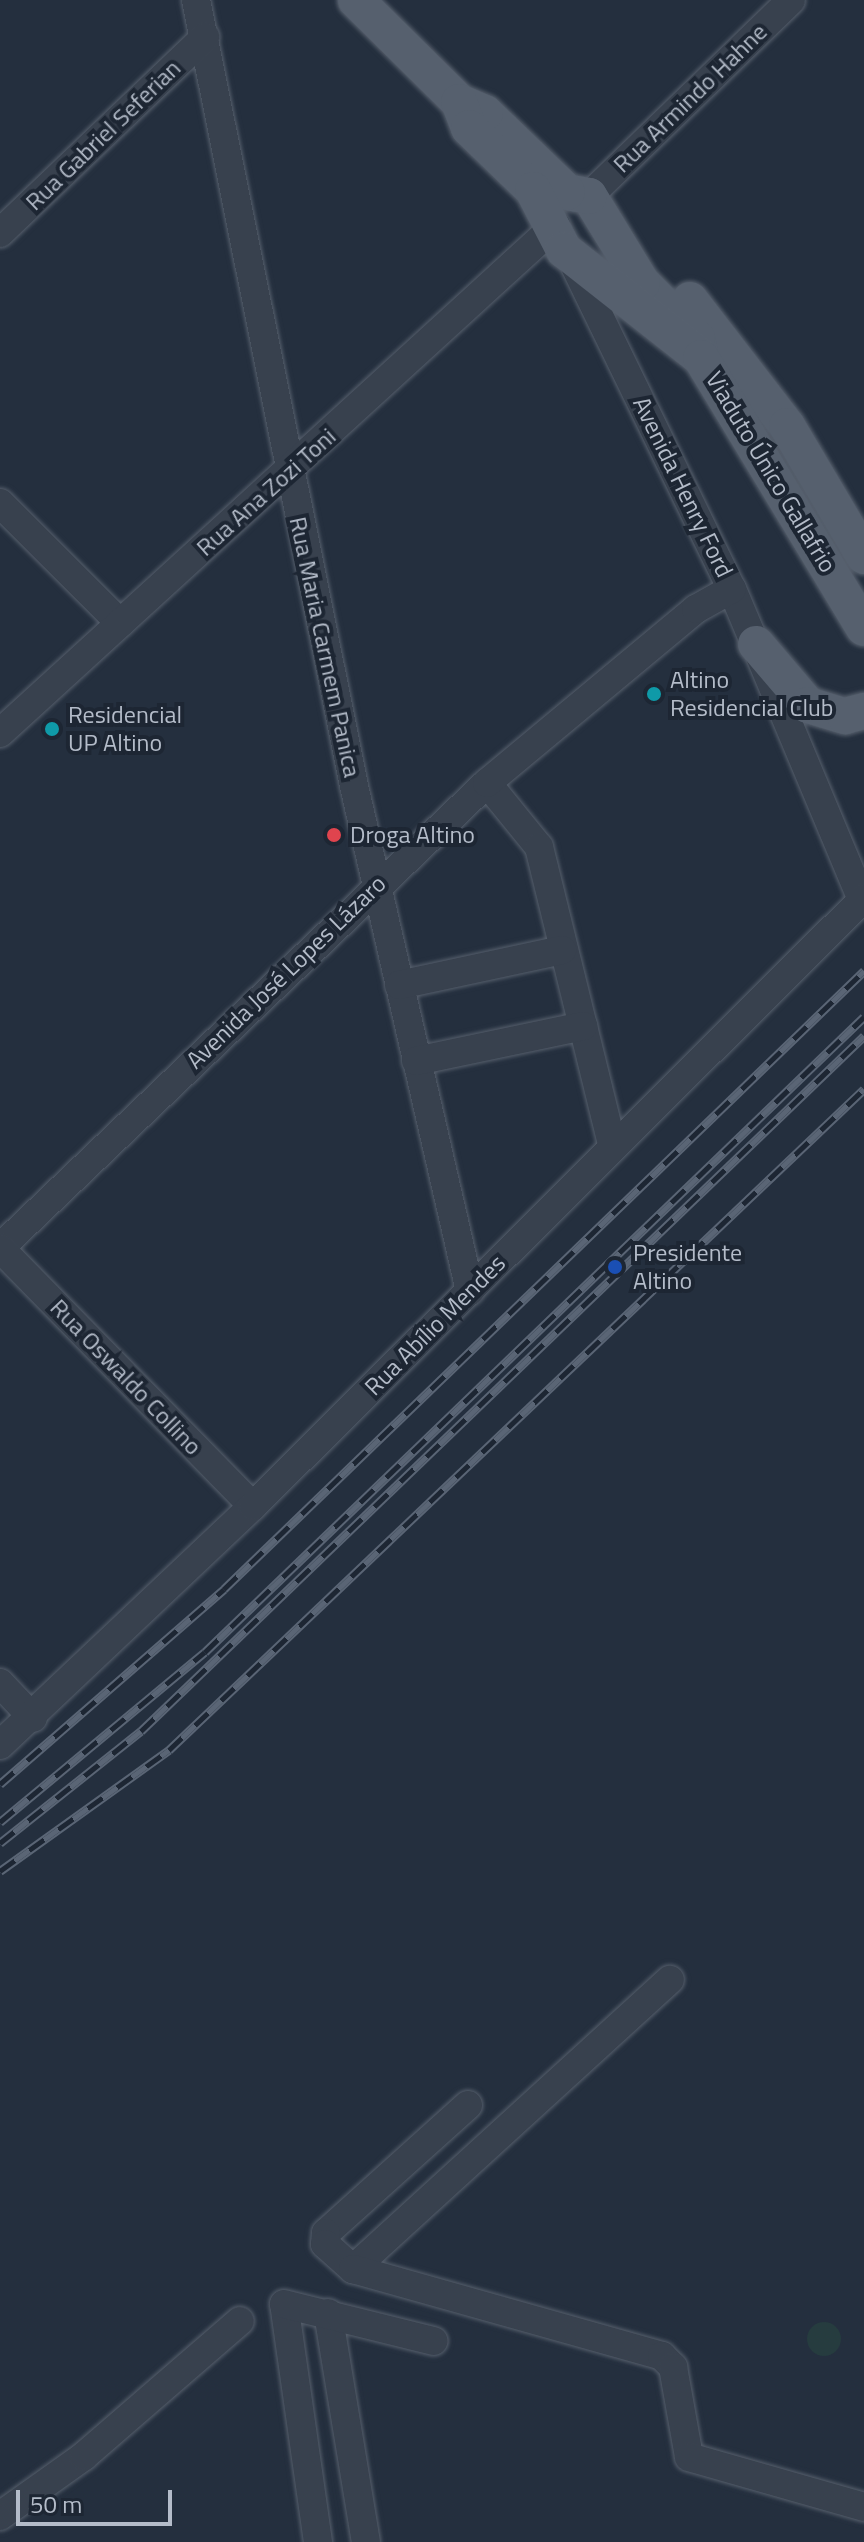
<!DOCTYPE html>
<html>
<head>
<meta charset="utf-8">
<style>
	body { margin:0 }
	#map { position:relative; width:864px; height:2542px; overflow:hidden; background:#242f3e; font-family:"Titillium Web",sans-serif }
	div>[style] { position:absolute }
	.green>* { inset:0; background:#263c3f }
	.round { border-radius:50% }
	.roads { filter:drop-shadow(0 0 2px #565f6c) drop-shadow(0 0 2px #565f6c) }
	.minor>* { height:28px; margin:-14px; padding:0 14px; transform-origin:14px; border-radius:14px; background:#38414e }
	.major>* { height:36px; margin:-18px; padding:0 18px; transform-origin:18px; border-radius:18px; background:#56606e }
	.rail>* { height:9px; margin-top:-4.5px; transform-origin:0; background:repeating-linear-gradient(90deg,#1d2633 0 18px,#5a6575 0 36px); box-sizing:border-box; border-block:2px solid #5a6575 }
	.dots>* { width:22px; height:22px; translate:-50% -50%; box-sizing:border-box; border:4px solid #1d2633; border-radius:50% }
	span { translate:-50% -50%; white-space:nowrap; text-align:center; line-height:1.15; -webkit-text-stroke:8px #1d2633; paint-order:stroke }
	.street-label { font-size:24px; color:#b4bcc9 }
	.poi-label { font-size:24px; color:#b4bcc9 }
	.left { translate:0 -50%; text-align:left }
	.scale { position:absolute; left:16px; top:2490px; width:156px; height:36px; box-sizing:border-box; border:4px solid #b4bcc9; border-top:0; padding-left:10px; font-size:24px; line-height:28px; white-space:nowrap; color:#b4bcc9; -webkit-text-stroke:6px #1d2633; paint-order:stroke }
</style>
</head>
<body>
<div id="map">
	<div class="green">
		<i class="round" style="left:807px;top:2322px;width:34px;height:34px"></i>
	</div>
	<div class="roads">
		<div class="minor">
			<i style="left:196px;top:0;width:802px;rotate:78.63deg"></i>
			<i style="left:354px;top:786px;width:518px;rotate:77.06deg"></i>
			<i style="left:589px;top:196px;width:281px;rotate:-44.1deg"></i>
			<i style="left:0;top:233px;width:284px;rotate:-43.7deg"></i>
			<i style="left:570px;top:256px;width:370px;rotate:64.1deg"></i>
			<i style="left:732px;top:589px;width:337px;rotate:67.3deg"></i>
			<i style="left:0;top:503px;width:170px;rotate:45deg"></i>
			<i style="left:0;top:733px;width:753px;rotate:-42.42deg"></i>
			<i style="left:487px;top:783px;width:82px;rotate:50.9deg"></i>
			<i style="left:539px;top:847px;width:307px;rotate:76.2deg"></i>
			<i style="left:399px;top:985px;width:167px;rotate:-12.1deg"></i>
			<i style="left:416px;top:1061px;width:171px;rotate:-11.8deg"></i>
			<i style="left:0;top:1248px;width:673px;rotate:-43.68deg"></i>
			<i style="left:487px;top:783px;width:272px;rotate:-39.8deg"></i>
			<i style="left:696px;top:609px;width:41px;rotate:-29.1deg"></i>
			<i style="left:0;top:1248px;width:361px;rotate:45.6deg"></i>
			<i style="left:0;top:1683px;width:48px;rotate:46.7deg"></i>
			<i style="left:0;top:1745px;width:348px;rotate:-43.4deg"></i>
			<i style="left:253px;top:1506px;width:862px;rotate:-44.86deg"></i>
			<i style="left:468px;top:2105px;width:191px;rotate:138deg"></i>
			<i style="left:326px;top:2233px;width:11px;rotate:95deg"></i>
			<i style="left:325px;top:2244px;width:38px;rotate:42deg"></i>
			<i style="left:353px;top:2269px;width:429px;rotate:-42.4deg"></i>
			<i style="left:353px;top:2269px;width:321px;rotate:15.7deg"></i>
			<i style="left:662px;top:2356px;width:16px;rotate:45deg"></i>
			<i style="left:673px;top:2367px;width:91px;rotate:79.9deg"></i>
			<i style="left:689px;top:2457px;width:182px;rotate:15.9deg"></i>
			<i style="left:328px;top:2313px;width:232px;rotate:80.6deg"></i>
			<i style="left:0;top:2516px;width:103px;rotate:-35.5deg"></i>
			<i style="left:84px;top:2456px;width:206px;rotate:-40.9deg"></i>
			<i style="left:318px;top:2542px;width:240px;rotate:-98.1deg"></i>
			<i style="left:284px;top:2304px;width:154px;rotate:13.9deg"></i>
		</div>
		<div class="major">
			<i style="left:356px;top:0;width:145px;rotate:44.7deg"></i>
			<i style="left:690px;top:300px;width:159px;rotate:52.4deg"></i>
			<i style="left:787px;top:426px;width:151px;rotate:59.4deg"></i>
			<i style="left:701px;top:358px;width:20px;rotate:-101deg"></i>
			<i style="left:697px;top:338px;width:78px;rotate:-135deg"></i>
			<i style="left:642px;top:283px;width:102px;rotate:-121.3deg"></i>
			<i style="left:589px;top:196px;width:22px;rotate:-170deg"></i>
			<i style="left:567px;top:192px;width:114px;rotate:-136.1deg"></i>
			<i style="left:485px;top:113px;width:28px;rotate:-157deg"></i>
			<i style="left:459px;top:102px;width:28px;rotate:69deg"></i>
			<i style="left:469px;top:128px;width:89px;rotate:44.1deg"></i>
			<i style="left:533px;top:190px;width:68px;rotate:62.7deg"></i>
			<i style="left:564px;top:250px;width:174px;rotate:38.2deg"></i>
			<i style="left:701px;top:358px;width:315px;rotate:58.9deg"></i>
			<i style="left:756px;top:644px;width:80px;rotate:49.6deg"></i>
			<i style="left:808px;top:705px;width:39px;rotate:17deg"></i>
			<i style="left:845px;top:716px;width:20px;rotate:-15deg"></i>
		</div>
	</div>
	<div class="rail">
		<i style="left:0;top:1784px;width:297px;rotate:-41deg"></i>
		<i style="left:224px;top:1589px;width:890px;rotate:-44deg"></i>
		<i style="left:0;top:1822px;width:266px;rotate:-39.7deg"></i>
		<i style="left:205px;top:1652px;width:915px;rotate:-43.94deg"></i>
		<i style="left:0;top:1843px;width:180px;rotate:-38.5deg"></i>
		<i style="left:141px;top:1731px;width:1003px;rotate:-43.87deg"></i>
		<i style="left:0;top:1871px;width:208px;rotate:-35.6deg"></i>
		<i style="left:169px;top:1750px;width:959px;rotate:-43.56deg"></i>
	</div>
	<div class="dots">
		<i style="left:654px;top:694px;background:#0f9aa8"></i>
		<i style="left:52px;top:729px;background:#0f9aa8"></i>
		<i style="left:334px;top:835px;background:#e0444e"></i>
		<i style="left:615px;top:1267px;background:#1a4fb4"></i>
	</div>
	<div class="street-label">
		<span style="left:690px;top:98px;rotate:-44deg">Rua Armindo Hahne</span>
		<span style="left:103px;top:135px;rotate:-44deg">Rua Gabriel Seferian</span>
		<span style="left:771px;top:472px;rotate:59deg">Viaduto Único Gallafrio</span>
		<span style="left:683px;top:487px;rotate:64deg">Avenida Henry Ford</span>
		<span style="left:266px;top:492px;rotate:-42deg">Rua Ana Zozi Toni</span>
		<span style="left:325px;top:647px;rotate:78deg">Rua Maria Carmem Panica</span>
		<span style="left:286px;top:972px;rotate:-44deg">Avenida José Lopes Lázaro</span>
		<span style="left:435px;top:1325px;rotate:-45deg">Rua Abílio Mendes</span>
		<span style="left:126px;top:1377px;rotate:46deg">Rua Oswaldo Collino</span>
	</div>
	<div class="poi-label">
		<span class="left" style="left:670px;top:694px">Altino<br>Residencial Club</span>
		<span class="left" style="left:68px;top:729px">Residencial<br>UP Altino</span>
		<span class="left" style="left:350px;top:835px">Droga Altino</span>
		<span class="left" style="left:633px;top:1267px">Presidente<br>Altino</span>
	</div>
	<div class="scale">50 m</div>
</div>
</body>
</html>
